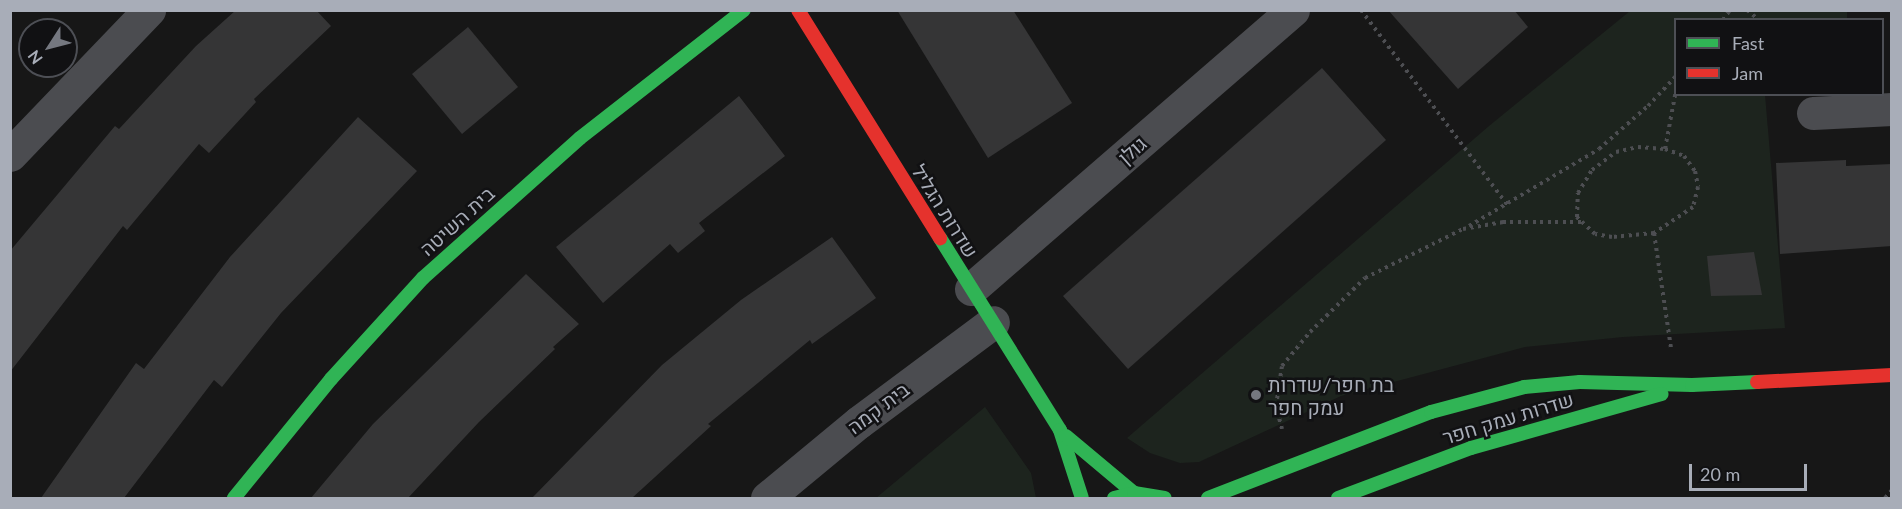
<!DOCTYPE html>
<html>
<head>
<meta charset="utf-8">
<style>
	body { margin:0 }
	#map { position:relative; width:1902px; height:509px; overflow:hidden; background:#171717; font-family:Lato,Heebo,sans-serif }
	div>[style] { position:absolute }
	.green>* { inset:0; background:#1d241e }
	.building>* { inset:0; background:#353536 }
	.path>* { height:4px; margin-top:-2px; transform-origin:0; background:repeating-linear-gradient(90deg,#4d4e52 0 3px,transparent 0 7.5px) }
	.street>* { height:33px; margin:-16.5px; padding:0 16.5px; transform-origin:16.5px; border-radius:16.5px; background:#4b4c50 }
	.fast>* { height:14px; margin:-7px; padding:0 7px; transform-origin:7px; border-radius:7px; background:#30b455 }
	.jam>* { height:14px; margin:-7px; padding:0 7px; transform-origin:7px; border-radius:7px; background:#e5322d }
	.dots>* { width:16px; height:16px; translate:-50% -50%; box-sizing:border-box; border:3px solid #111113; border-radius:50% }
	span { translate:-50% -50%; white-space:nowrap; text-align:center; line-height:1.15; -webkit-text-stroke:5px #111113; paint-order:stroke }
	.street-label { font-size:20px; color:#a8adb8 }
	.poi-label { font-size:20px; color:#a8adb8 }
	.left { translate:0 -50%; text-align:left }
	.frame { position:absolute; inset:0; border:12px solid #a8adb8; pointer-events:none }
	.legend { position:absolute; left:1674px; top:18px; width:210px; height:78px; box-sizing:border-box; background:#111113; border:2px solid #4d4f55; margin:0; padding:8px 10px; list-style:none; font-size:18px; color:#a8adb8 }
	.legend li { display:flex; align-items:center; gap:12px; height:30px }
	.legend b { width:30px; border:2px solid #4d4f55 }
	.north { position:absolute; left:18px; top:18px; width:60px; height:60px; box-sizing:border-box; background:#111113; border:2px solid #4d4f55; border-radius:50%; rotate:234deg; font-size:16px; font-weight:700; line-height:24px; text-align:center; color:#a8adb8 }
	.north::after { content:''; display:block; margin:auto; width:21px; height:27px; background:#757880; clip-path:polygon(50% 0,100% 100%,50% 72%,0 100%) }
	.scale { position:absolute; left:1689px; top:464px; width:118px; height:27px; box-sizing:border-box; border:3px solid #a8adb8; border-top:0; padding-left:8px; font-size:18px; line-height:21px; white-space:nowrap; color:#a8adb8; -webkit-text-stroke:4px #111113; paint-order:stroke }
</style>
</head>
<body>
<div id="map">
	<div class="green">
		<i style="clip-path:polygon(1630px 11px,1847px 11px,1847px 19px,1676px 20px,1676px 94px,1765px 95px,1785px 328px,1623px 337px,1525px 347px,1341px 396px,1199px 462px,1180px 463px,1150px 453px,1127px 438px,1489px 126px)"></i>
		<i style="clip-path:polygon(985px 407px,1031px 473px,1036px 498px,876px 498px)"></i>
	</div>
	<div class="building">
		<i style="clip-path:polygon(236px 10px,316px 10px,331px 26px,254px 99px,256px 102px,209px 153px,199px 144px,127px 230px,123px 226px,10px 372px,10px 251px,115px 126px,119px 129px,196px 46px)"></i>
		<i style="clip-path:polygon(897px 10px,1013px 10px,1072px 103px,988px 158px)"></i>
		<i style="clip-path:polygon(1388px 10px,1514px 10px,1528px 27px,1458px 89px)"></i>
		<i style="clip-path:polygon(468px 27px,518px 87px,462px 134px,412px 74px)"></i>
		<i style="clip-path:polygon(1322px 68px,1386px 140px,1128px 369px,1063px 296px)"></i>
		<i style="clip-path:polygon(739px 96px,785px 156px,699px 223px,705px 231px,678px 253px,670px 244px,603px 303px,556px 247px)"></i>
		<i style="clip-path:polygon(358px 117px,417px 171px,281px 313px,222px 387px,214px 380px,124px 498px,41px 498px,136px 363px,144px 369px,230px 257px)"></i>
		<i style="clip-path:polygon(1846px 160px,1846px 166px,1892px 164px,1892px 246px,1780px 254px,1776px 163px)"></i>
		<i style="clip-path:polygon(832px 237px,876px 298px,812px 344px,810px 340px,708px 424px,711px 426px,632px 498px,532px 498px,662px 365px,741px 300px)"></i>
		<i style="clip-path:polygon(1754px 252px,1762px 295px,1711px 296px,1707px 256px)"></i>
		<i style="clip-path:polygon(526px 274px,579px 324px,553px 347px,555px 349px,479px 422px,408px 498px,311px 498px,373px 424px)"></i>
	</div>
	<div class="path">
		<i style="left:1361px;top:10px;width:245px;rotate:53.1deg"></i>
		<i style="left:1747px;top:10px;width:16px;rotate:40deg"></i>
		<i style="left:1723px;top:20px;width:12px;rotate:-55deg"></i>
		<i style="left:1638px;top:147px;width:27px;rotate:4deg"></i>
		<i style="left:1665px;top:149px;width:20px;rotate:20deg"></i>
		<i style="left:1684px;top:156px;width:19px;rotate:54deg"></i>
		<i style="left:1695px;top:171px;width:16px;rotate:79deg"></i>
		<i style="left:1698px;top:187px;width:21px;rotate:104deg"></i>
		<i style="left:1693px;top:207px;width:47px;rotate:146.3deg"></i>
		<i style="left:1654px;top:233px;width:42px;rotate:174.6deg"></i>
		<i style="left:1612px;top:237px;width:17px;rotate:-170deg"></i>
		<i style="left:1595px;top:234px;width:25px;rotate:-137deg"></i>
		<i style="left:1577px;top:217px;width:24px;rotate:-88deg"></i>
		<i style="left:1578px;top:193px;width:27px;rotate:-59deg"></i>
		<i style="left:1592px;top:170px;width:30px;rotate:-37deg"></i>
		<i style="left:1616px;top:152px;width:23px;rotate:-13deg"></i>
		<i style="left:1665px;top:149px;width:60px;rotate:-79.4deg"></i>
		<i style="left:1469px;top:226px;width:151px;rotate:-30.6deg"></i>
		<i style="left:1599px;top:149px;width:65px;rotate:-41.3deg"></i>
		<i style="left:1648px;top:106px;width:41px;rotate:-47deg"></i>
		<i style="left:1654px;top:233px;width:116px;rotate:81.6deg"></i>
		<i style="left:1282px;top:429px;width:24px;rotate:-105deg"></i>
		<i style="left:1276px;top:406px;width:40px;rotate:-81.5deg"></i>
		<i style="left:1282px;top:366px;width:44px;rotate:-50.5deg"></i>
		<i style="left:1310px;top:332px;width:77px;rotate:-44.5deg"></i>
		<i style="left:1365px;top:278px;width:110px;rotate:-26.6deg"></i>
		<i style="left:1463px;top:229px;width:41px;rotate:-9.9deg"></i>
		<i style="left:1503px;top:222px;width:80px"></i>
		<i style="left:1885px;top:498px;width:11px;rotate:-49deg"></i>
	</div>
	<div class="street">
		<i style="left:1813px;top:113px;width:79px;rotate:-2.9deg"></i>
		<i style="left:10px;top:155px;width:201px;rotate:-46.2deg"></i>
		<i style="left:971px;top:289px;width:426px;rotate:-40.9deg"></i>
		<i style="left:767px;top:498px;width:119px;rotate:-39.6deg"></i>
		<i style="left:859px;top:422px;width:167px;rotate:-36.7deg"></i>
	</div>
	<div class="fast">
		<i style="left:940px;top:238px;width:226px;rotate:58deg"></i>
		<i style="left:1060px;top:430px;width:71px;rotate:72.1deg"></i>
		<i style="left:1066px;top:436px;width:89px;rotate:40deg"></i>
		<i style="left:234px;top:498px;width:154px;rotate:-50.8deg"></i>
		<i style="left:331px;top:379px;width:137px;rotate:-47.7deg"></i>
		<i style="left:423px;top:278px;width:210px;rotate:-41.7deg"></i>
		<i style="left:580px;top:138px;width:208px;rotate:-38deg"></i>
		<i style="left:1114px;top:498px;width:21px;rotate:-14deg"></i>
		<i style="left:1134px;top:493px;width:31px;rotate:9deg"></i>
		<i style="left:1208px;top:498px;width:239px;rotate:-21.1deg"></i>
		<i style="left:1431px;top:412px;width:96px;rotate:-15deg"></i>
		<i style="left:1524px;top:387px;width:56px;rotate:-5.1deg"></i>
		<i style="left:1580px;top:382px;width:112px;rotate:1.5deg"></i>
		<i style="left:1692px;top:385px;width:65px;rotate:-2.6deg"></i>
		<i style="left:1338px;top:498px;width:142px;rotate:-20.6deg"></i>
		<i style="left:1471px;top:448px;width:198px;rotate:-15.8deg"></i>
	</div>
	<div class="jam">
		<i style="left:798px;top:10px;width:269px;rotate:58.1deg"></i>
		<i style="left:1757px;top:382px;width:135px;rotate:-3deg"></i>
	</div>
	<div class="dots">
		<i style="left:1256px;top:395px;background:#757880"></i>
	</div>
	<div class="street-label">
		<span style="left:1132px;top:150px;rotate:-41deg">גולן</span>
		<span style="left:945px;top:211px;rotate:58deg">שדרות הגליל</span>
		<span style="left:457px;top:221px;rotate:-42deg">בית השיטה</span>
		<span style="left:878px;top:408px;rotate:-37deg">בית קמה</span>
		<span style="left:1508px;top:418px;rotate:-17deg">שדרות עמק חפר</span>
	</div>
	<div class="poi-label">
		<span class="left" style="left:1268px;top:396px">בת חפר/שדרות<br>עמק חפר</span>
	</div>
	<div class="frame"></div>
	<ul class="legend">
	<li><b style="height:8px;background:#30b455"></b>Fast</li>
	<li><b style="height:8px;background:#e5322d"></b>Jam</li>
	</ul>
	<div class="north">N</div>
	<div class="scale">20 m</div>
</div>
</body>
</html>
